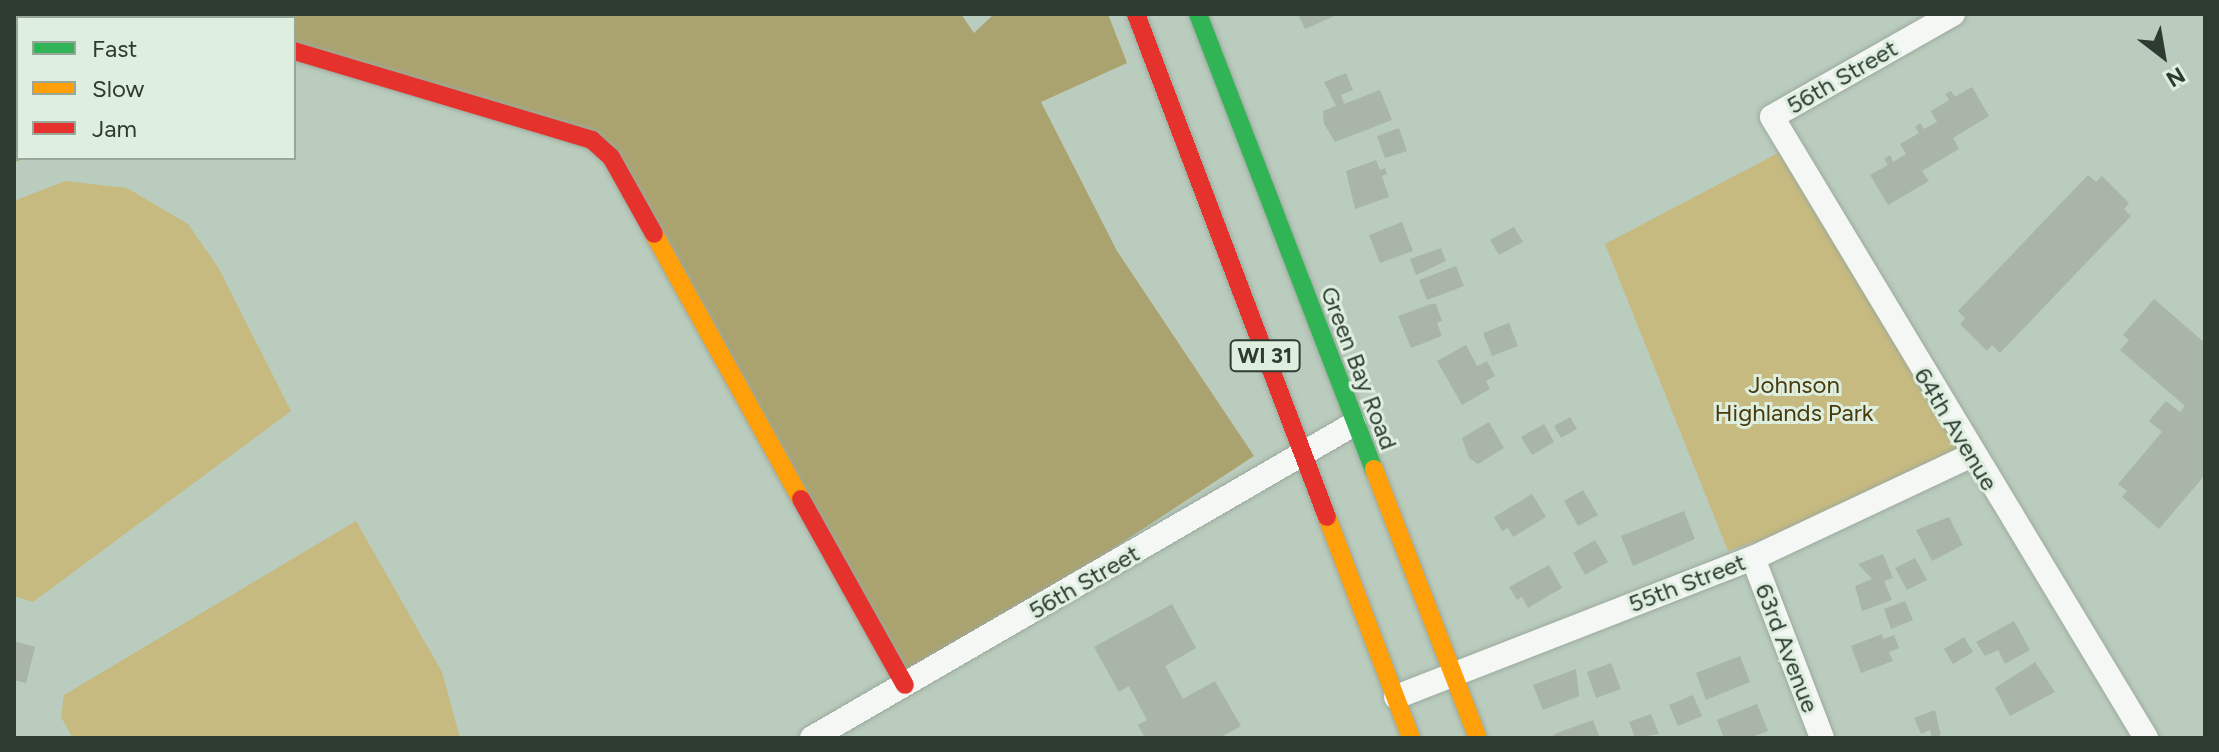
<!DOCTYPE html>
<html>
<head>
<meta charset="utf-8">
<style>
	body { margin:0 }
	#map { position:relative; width:2219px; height:752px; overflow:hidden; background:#baccbd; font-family:Figtree,sans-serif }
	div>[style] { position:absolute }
	.green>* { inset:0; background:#c6ba80 }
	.forest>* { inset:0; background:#aba36f }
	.building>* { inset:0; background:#a8b5a7 }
	.roads { filter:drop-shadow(0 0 2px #9ba99d) drop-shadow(0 0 2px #9ba99d) }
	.street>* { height:24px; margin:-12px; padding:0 12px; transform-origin:12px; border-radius:12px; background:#f5f7f5 }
	.fast>* { height:18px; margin:-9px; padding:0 9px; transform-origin:9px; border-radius:9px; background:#30b455 }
	.slow>* { height:18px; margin:-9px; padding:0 9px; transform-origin:9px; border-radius:9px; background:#ff9f0a }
	.jam>* { height:18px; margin:-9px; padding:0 9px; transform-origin:9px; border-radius:9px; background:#e5322d }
	span { translate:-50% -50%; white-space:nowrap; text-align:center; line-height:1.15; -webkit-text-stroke:6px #deefe0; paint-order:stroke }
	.shield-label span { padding:2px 6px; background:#deefe0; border:2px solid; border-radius:6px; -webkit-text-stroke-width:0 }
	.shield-label { font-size:22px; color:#2e3b30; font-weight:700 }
	.street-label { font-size:24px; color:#2e3b30 }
	.park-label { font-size:24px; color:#493a0c }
	.frame { position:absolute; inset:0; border:16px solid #2e3b30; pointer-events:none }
	.legend { position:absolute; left:16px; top:16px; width:280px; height:144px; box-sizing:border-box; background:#deefe0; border:2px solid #98a79a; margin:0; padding:10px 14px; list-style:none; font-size:24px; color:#2e3b30 }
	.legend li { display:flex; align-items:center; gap:16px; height:40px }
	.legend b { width:40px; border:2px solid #98a79a }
	.north { position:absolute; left:2123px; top:16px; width:80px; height:80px; -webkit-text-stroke:6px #deefe0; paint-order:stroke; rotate:149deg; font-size:22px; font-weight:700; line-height:32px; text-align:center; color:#2e3b30 }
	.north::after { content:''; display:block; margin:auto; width:28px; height:36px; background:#2e3b30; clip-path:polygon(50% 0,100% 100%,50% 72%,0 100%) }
</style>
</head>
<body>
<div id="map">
	<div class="green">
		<i style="clip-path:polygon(1784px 150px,1960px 452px,1865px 504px,1728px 551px,1605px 244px)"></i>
		<i style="clip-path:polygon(65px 181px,127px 188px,188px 224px,218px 267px,291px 411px,33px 602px,14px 596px,14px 201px)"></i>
		<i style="clip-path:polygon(356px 521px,442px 672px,460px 738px,73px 738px,61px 717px,64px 695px)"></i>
	</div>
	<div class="forest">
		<i style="clip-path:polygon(14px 14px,961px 14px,974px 33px,994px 14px,1108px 14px,1127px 63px,1041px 102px,1117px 251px,1254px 456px,905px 685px,611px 157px,294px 51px,294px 18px,18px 18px,18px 158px,25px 158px,15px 162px)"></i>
	</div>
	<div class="building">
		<i style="clip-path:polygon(1298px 14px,1339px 14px,1305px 29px)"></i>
		<i style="clip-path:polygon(1346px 73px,1353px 90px,1341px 95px,1344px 104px,1380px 90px,1392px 120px,1335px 142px,1324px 124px,1323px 111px,1336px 106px,1324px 82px)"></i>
		<i style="clip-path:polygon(1972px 87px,1989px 116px,1953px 138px,1959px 149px,1922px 171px,1929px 181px,1888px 205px,1870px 175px,1888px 165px,1884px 159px,1890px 155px,1893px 162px,1906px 154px,1900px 144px,1919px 133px,1915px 127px,1920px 123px,1924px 129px,1937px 122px,1931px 111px,1949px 100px,1945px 94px,1951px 91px,1955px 97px)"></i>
		<i style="clip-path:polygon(1399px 128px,1407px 151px,1385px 158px,1377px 136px)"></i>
		<i style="clip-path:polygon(1376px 160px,1380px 170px,1385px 168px,1387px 174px,1382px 176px,1389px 197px,1355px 209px,1346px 171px)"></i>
		<i style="clip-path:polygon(2088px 175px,2096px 182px,2102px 176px,2129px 203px,2124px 209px,2131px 216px,2000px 353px,1992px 345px,1987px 351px,1960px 324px,1965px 318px,1958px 311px)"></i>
		<i style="clip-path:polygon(1402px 222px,1413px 251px,1380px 263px,1369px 235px)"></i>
		<i style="clip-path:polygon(1514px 227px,1523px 242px,1499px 255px,1490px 240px)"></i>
		<i style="clip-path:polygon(1441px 248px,1446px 261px,1416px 275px,1410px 259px)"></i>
		<i style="clip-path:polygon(1456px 266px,1464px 286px,1427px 300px,1419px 280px)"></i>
		<i style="clip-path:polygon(2154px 299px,2205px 343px,2205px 475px,2159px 529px,2122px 497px,2127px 491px,2118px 484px,2162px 432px,2149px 421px,2166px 401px,2180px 412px,2185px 406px,2120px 350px,2129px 340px,2123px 335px)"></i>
		<i style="clip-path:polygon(1431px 304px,1436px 304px,1442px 321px,1437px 323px,1442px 336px,1411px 348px,1398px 316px)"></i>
		<i style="clip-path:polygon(1509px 323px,1518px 346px,1492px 356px,1483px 333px)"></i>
		<i style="clip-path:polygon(1466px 345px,1477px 366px,1487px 361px,1495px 376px,1486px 381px,1490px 389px,1462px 405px,1437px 361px)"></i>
		<i style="clip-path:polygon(1570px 417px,1577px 429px,1561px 438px,1554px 426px)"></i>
		<i style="clip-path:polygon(1489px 422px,1504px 448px,1478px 464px,1469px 458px,1462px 438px)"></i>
		<i style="clip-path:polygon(1544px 424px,1554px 442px,1532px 455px,1521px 437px)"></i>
		<i style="clip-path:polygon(1583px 490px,1598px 515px,1578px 526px,1564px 501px)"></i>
		<i style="clip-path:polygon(1532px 494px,1546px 517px,1513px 537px,1508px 528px,1502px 531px,1494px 517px)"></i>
		<i style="clip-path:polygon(1684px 511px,1695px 539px,1633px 566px,1621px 536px)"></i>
		<i style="clip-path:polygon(1949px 517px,1963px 545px,1932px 561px,1916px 530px)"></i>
		<i style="clip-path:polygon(1595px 540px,1608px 562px,1585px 575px,1573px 553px)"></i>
		<i style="clip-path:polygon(1883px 554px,1893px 578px,1884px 581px,1892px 600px,1862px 611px,1855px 586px,1872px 579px,1858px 564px)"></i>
		<i style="clip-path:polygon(1915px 558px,1927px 580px,1907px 590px,1895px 568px)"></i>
		<i style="clip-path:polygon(1549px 565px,1562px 588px,1528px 608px,1522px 597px,1517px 600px,1509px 587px)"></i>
		<i style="clip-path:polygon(1905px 601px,1913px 620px,1891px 629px,1884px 609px)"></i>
		<i style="clip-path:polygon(1172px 604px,1196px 648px,1165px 666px,1183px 699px,1215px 681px,1241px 726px,1219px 738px,1145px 738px,1138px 725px,1147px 720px,1129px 686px,1119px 692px,1094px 647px)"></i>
		<i style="clip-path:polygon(2014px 621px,2030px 650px,2005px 664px,1998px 650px,1985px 656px,1976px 642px)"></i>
		<i style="clip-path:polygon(1882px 634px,1883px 639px,1894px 635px,1899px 648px,1889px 652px,1893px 661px,1861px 673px,1851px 646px)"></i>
		<i style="clip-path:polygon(1964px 637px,1973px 652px,1953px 664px,1944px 649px)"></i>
		<i style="clip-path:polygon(14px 641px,35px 647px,26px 683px,14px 680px)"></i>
		<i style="clip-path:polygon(1740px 656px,1750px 682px,1706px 700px,1696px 673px)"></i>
		<i style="clip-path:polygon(2035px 662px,2055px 692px,2010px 716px,1995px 688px)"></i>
		<i style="clip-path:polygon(1611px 663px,1621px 689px,1596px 698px,1587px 672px)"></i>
		<i style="clip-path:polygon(1576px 669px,1579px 696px,1543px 710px,1533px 685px)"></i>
		<i style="clip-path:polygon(1693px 695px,1702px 716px,1678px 726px,1669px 705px)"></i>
		<i style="clip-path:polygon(1757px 704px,1768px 731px,1749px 738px,1724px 738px,1717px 720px)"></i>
		<i style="clip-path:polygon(1935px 710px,1941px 735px,1932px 738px,1930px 730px,1921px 734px,1914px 718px)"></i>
		<i style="clip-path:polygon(1651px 714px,1659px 734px,1635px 738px,1629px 722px)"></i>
		<i style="clip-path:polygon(1593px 720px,1600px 738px,1549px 738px,1557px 733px)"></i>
	</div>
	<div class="roads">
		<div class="street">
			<i style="left:103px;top:14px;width:16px;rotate:15deg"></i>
			<i style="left:1953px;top:14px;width:208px;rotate:150.4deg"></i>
			<i style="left:1772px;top:117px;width:725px;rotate:58.94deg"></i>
			<i style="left:1753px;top:558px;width:193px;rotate:69deg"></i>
			<i style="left:1396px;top:697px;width:383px;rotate:-21.3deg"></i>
			<i style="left:1753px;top:558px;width:242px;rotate:-25.2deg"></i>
			<i style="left:812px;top:738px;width:626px;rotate:-30.09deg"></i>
		</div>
		<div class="fast">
			<i style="left:1198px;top:14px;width:488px;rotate:68.9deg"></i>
		</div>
		<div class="slow">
			<i style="left:654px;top:234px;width:303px;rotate:61deg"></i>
			<i style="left:1374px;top:469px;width:288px;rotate:68.9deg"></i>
			<i style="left:1327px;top:517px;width:236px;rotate:69.2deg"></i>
		</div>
		<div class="jam">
			<i style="left:1136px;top:14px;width:538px;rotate:69.21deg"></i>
			<i style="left:294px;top:51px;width:311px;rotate:16.6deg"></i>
			<i style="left:592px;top:140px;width:25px;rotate:42deg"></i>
			<i style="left:611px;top:157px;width:88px;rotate:60.8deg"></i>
			<i style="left:801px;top:499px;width:213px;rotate:60.8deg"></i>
		</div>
	</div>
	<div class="shield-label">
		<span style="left:1265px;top:356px">WI 31</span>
	</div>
	<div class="street-label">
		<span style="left:1842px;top:77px;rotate:-30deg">56th Street</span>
		<span style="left:1359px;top:368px;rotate:69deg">Green Bay Road</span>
		<span style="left:1956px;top:429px;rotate:59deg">64th Avenue</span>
		<span style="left:1084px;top:582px;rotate:-30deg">56th Street</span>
		<span style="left:1687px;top:583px;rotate:-21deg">55th Street</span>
		<span style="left:1787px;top:648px;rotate:69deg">63rd Avenue</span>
	</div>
	<div class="park-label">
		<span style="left:1794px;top:399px">Johnson<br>Highlands Park</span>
	</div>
	<div class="frame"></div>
	<ul class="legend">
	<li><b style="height:10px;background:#30b455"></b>Fast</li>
	<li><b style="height:10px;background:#ff9f0a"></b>Slow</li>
	<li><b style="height:10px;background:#e5322d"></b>Jam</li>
	</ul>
	<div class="north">N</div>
</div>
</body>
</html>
